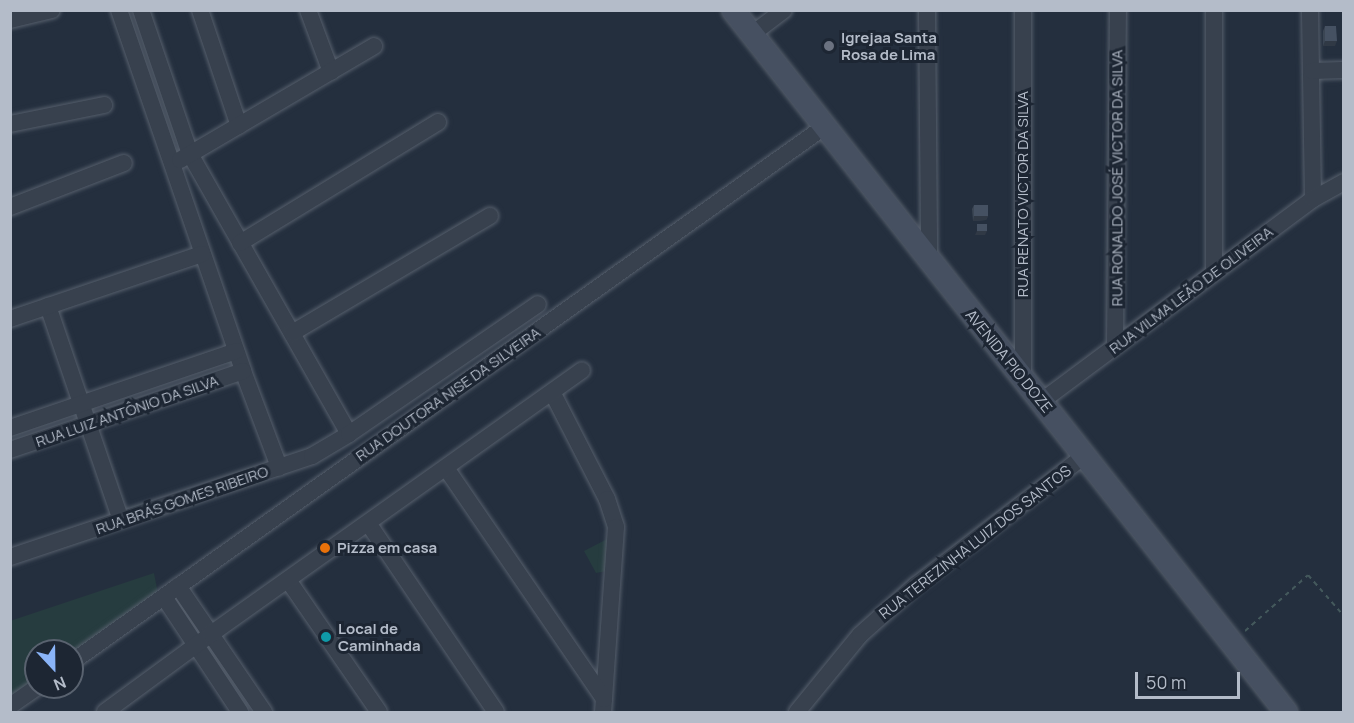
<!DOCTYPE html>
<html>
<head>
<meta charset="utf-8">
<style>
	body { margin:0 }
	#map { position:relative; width:1354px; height:723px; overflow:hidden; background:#242f3e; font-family:Manrope,sans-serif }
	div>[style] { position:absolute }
	.green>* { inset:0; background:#263c3f }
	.path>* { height:2px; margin-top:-1px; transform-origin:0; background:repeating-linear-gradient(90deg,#44595c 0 4.5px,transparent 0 9px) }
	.roads { filter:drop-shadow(0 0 2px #565f6c) drop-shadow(0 0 2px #565f6c) }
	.street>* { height:16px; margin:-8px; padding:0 8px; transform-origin:8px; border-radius:8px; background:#38414e }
	.secondary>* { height:22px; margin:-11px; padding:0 11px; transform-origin:11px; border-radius:11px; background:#465061 }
	.wall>* { inset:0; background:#3b4654 }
	.shaded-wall>* { inset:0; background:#303945 }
	.building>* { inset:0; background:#455162 }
	.dots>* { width:16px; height:16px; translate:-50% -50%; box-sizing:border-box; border:3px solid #1d2633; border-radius:50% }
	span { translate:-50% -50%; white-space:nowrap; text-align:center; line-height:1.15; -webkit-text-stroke:6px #1d2633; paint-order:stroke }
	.poi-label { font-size:15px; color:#b4bcc9; font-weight:700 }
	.left { translate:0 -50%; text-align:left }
	.street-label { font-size:15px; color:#b4bcc9 }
	.frame { position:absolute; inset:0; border:12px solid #b4bcc9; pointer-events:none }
	.north { position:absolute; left:24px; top:639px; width:60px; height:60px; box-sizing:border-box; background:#1d2633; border:2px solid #59626f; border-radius:50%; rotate:158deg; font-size:16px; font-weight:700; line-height:24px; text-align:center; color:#b4bcc9 }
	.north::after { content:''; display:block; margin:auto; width:21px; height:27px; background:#8ab4f8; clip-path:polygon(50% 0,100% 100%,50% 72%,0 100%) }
	.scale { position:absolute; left:1135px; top:672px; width:105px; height:27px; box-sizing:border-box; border:3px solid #b4bcc9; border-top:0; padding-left:8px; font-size:18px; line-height:21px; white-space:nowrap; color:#b4bcc9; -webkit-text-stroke:4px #1d2633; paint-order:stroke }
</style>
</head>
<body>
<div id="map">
	<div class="green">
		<i style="clip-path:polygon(609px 538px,607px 571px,596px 573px,584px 551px)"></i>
		<i style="clip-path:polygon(154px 573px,158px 594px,72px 657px,72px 651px,36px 651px,36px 683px,11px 701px,10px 621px)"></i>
	</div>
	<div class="path">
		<i style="left:1245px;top:631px;width:84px;rotate:-41.6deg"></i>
		<i style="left:1308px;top:575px;width:55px;rotate:48.7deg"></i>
	</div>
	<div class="roads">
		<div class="street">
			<i style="left:119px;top:10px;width:382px;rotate:71deg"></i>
			<i style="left:243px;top:371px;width:103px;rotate:69.4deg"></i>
			<i style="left:141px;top:10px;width:152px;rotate:71.2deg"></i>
			<i style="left:190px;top:154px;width:322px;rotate:60.4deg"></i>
			<i style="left:200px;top:10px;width:122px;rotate:71.4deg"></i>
			<i style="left:308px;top:10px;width:66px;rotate:69.6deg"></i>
			<i style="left:927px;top:10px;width:252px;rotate:89.5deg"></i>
			<i style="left:1310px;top:10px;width:189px;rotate:89.1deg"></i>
			<i style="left:10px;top:20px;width:43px;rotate:-13.4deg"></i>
			<i style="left:751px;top:35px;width:41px;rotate:-37.1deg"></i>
			<i style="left:1312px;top:71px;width:32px;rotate:-2deg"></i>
			<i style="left:10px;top:124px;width:96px;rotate:-11.4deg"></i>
			<i style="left:180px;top:160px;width:225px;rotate:-30.4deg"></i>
			<i style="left:10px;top:207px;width:122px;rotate:-21.1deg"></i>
			<i style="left:240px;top:243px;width:232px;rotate:-31.4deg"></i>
			<i style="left:1214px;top:272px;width:262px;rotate:-90deg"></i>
			<i style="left:48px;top:306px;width:226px;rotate:71.2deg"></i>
			<i style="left:10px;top:319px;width:203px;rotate:-18.7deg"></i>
			<i style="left:292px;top:333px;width:230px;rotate:-30.6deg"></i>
			<i style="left:1115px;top:346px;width:336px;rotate:-89.5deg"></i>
			<i style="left:1023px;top:377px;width:367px;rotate:-90deg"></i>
			<i style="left:552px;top:392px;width:120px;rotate:62.8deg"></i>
			<i style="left:607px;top:499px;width:29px;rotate:72deg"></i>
			<i style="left:616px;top:527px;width:185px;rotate:94deg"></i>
			<i style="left:1042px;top:401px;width:338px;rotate:-36.7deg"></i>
			<i style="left:1313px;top:199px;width:35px;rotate:-29deg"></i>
			<i style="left:10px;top:428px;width:239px;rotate:-18.8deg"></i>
			<i style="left:10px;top:450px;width:246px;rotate:-18.7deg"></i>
			<i style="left:446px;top:468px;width:280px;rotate:55.6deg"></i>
			<i style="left:368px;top:523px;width:228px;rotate:55.9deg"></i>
			<i style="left:10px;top:557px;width:318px;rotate:-18.5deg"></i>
			<i style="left:312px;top:456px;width:43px;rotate:-30.7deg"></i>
			<i style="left:349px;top:434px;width:229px;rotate:-34.5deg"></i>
			<i style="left:288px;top:580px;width:160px;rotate:55.4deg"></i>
			<i style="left:178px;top:586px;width:153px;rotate:55.7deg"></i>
			<i style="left:164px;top:597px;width:138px;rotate:56.5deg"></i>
			<i style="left:72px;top:662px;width:923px;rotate:-35.43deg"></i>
			<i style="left:10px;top:706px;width:33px;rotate:-35deg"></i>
			<i style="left:105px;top:712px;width:132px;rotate:-36.3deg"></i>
			<i style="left:211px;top:634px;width:455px;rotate:-35.4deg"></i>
			<i style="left:797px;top:712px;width:99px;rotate:-50.7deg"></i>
			<i style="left:860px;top:635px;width:75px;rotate:-41.8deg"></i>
			<i style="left:916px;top:585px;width:212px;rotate:-37.5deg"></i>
		</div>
		<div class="secondary">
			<i style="left:733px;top:10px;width:894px;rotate:51.77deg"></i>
		</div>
	</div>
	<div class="wall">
		<i style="clip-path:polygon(1325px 26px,1335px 46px,1323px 46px,1323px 31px)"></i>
		<i style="clip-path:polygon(1344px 26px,1344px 45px,1342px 45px,1342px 30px)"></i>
		<i style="clip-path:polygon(974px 205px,988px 216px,986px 220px,973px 221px,972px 209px)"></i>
	</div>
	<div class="shaded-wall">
		<i style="clip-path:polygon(1325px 41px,1337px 41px,1335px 46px,1323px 46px)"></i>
		<i style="clip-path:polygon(974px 216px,988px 216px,986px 220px,973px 221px)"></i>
		<i style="clip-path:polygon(977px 231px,987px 231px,985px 235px,975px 235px)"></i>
	</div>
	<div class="building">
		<i style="clip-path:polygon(1325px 26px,1336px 26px,1337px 41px,1325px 41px)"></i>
		<i style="clip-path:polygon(974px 205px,988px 205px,988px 216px,974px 216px)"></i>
		<i style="clip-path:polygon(977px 224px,987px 224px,987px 231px,977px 231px)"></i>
	</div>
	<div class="dots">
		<i style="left:829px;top:46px;background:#6b7280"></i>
		<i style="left:325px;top:548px;background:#e8710a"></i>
		<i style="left:326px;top:637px;background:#0f9aa8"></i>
	</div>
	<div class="poi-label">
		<span class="left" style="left:841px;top:46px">Igrejaa Santa<br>Rosa de Lima</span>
		<span class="left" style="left:337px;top:548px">Pizza em casa</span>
		<span class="left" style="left:338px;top:637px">Local de<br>Caminhada</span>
	</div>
	<div class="street-label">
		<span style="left:1117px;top:178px;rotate:-90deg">RUA RONALDO JOSÉ VICTOR DA SILVA</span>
		<span style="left:1023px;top:194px;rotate:-90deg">RUA RENATO VICTOR DA SILVA</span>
		<span style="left:1191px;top:290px;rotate:-37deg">RUA VILMA LEÃO DE OLIVEIRA</span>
		<span style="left:1009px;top:361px;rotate:51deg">AVENIDA PIO DOZE</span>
		<span style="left:448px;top:394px;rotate:-35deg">RUA DOUTORA NISE DA SILVEIRA</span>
		<span style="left:127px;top:411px;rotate:-19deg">RUA LUIZ ANTÔNIO DA SILVA</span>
		<span style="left:182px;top:500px;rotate:-19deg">RUA BRÁS GOMES RIBEIRO</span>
		<span style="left:975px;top:542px;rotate:-38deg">RUA TEREZINHA LUIZ DOS SANTOS</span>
	</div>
	<div class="frame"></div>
	<div class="north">N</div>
	<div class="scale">50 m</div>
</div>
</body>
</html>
